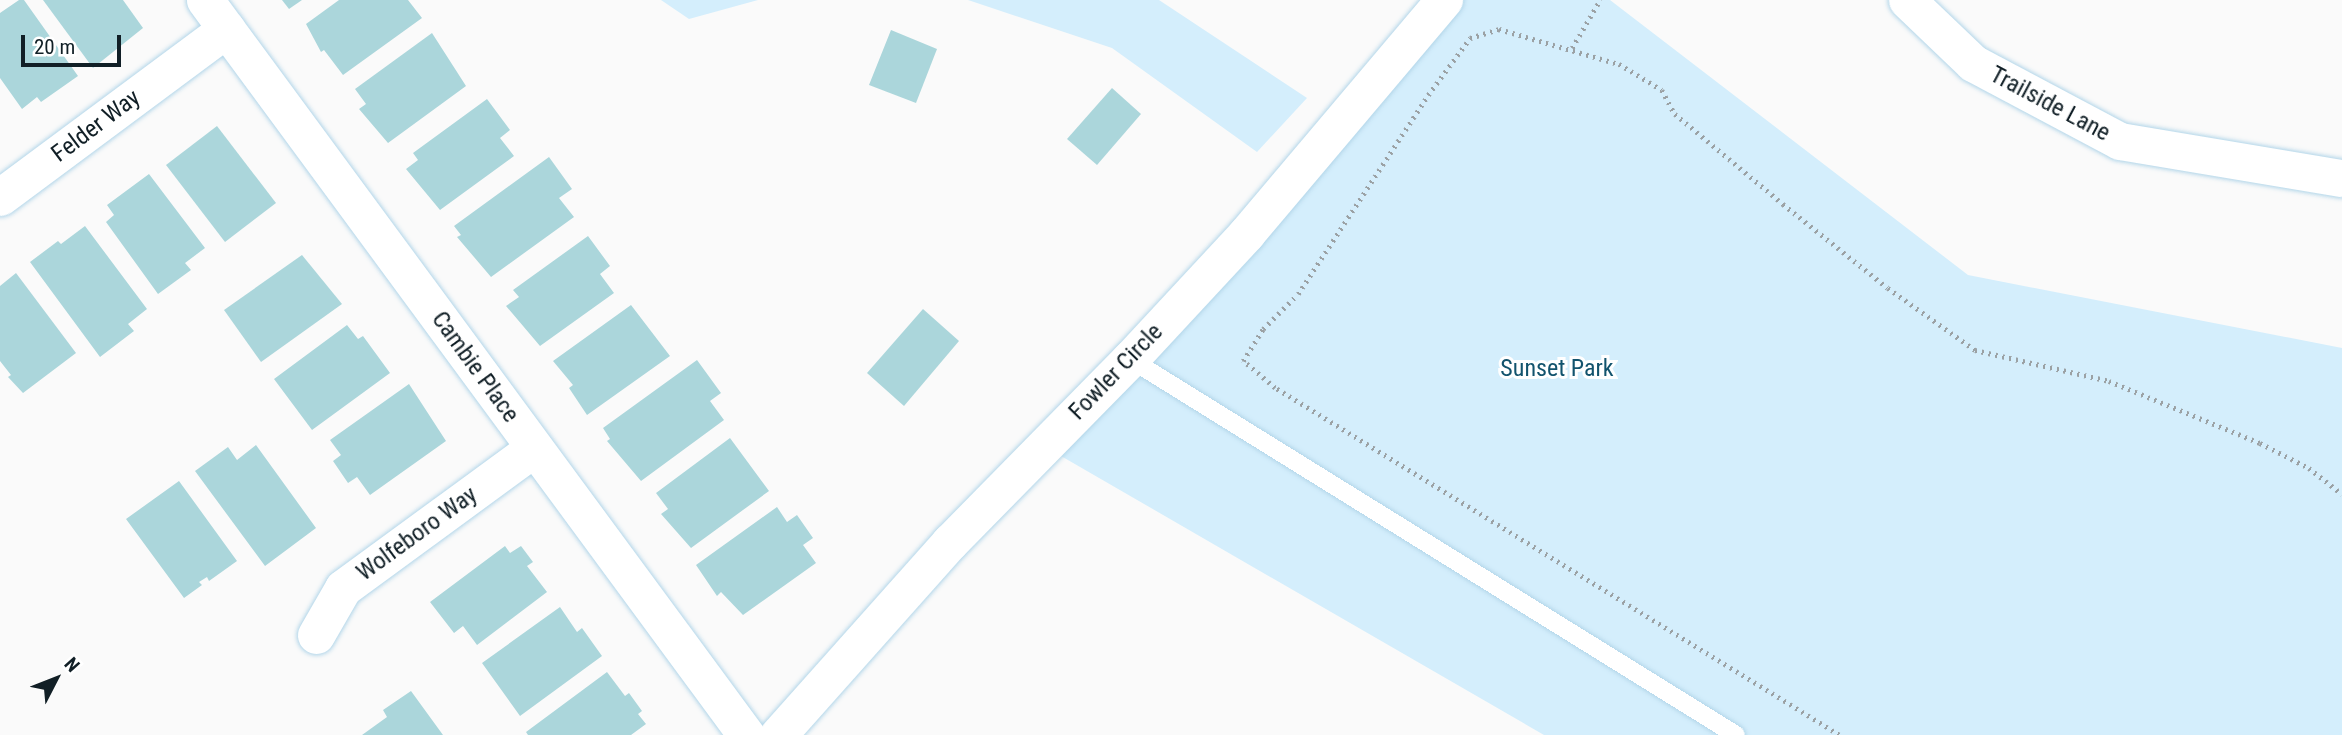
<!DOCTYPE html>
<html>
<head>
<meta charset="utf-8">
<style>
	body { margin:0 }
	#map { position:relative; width:2342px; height:735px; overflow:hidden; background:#fafafa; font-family:"Roboto Condensed",sans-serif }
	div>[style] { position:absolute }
	.green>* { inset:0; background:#d4eefc }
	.building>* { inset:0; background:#abd6db }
	.path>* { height:4.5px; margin-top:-2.25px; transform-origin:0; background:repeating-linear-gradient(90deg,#9ba1a4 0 2px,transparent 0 7px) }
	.roads { filter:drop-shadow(0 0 2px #b3d6e9) drop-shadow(0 0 2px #b3d6e9) }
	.lane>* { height:18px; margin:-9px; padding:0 9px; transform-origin:9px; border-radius:9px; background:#fff }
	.street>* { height:37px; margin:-18.5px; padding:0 18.5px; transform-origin:18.5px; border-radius:18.5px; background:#fff }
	span { translate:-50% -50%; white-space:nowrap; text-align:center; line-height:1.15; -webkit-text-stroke:6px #fff; paint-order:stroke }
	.street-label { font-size:24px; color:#111f26 }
	.park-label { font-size:24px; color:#12536d }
	.north { position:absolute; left:21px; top:644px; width:70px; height:70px; -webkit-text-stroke:5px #fff; paint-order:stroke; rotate:48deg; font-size:19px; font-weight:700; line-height:28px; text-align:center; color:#111f26 }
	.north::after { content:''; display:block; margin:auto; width:24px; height:32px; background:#111f26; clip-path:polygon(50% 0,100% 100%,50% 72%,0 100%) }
	.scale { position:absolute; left:21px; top:35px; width:100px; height:32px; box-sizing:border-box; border:4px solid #111f26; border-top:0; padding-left:9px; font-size:21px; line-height:24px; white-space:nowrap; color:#111f26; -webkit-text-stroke:5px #fff; paint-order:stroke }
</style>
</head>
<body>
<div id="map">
	<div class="green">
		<i style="clip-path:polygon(661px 0,758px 0,689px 19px)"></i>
		<i style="clip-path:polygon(968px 0,1159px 0,1307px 98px,1257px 152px,1112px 48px)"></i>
		<i style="clip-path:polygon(1453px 0,1610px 0,1968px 275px,2342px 348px,2342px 735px,1544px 735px,1061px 456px)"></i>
	</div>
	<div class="building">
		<i style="clip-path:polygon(19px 0,24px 0,78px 76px,41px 102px,37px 97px,22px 109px,0 78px,0 13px)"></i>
		<i style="clip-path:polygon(43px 0,123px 0,143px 28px,93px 68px)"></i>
		<i style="clip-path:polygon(282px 0,302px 0,289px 9px)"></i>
		<i style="clip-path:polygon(339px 0,408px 0,422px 18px,343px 75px,324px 50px,321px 52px,306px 24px)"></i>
		<i style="clip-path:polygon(891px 30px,937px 49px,916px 103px,869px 85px)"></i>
		<i style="clip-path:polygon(432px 33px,466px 86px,388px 143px,359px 109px,366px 104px,355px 89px)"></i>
		<i style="clip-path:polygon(1112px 88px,1141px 114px,1097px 165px,1067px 139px)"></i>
		<i style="clip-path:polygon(487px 99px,510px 130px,500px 138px,514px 156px,440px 210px,406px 169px,418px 160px,413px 153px)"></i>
		<i style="clip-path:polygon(217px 126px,276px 203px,225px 242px,166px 165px)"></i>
		<i style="clip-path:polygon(549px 157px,572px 189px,559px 198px,574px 217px,491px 277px,457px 237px,461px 235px,454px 226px)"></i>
		<i style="clip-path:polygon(149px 174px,205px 248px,185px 263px,191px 270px,158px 294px,106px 222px,114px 215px,107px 205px)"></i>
		<i style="clip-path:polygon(85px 226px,147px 309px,128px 324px,134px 331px,100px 357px,30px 262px,58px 241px,61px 244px)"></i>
		<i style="clip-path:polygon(588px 236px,610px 266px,600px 274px,614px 293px,540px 346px,506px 306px,519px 297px,513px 290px)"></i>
		<i style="clip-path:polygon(302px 255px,342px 304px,261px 362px,224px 310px)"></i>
		<i style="clip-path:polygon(16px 273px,76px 353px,23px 393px,8px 377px,11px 375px,0 361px,0 286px)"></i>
		<i style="clip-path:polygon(631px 305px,670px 356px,587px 415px,569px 388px,573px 385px,553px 361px)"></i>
		<i style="clip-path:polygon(923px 309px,959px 341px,904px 406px,867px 373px)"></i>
		<i style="clip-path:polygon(347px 325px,358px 339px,363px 336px,390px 373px,312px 430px,274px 379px)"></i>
		<i style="clip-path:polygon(697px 360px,721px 393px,710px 401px,724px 420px,641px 481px,607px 441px,610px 439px,603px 428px)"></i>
		<i style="clip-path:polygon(409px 384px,446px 441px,370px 495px,357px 477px,348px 483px,333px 461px,341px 455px,330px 440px)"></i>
		<i style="clip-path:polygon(730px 438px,769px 491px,691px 548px,661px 514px,668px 509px,656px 493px)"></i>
		<i style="clip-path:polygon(256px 445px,316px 528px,265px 566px,195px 471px,228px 447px,237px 460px)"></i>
		<i style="clip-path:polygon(179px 481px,237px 561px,209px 581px,207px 577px,199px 582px,202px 585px,184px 598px,126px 519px)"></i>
		<i style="clip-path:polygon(777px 507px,787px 522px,797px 515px,813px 538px,803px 545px,816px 563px,743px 615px,721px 592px,717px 596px,696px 565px)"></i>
		<i style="clip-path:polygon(505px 546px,510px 553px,521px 546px,533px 562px,527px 566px,547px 592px,477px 645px,463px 626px,454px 633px,430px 602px)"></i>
		<i style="clip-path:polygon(560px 607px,577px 632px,582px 628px,602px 656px,520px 716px,482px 663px)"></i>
		<i style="clip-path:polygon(607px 672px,625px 696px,629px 693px,642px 711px,638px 714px,646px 724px,631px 735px,528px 735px,526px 732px)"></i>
		<i style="clip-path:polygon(411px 691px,443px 735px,362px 735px,387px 717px,383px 710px)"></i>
	</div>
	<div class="path">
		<i style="left:1572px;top:48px;width:56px;rotate:-59.7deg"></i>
		<i style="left:1839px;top:735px;width:662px;rotate:-148.4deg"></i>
		<i style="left:1275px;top:388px;width:42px;rotate:-139.8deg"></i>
		<i style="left:1243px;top:361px;width:38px;rotate:-58deg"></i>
		<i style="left:1263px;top:329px;width:49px;rotate:-45deg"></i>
		<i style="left:1298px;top:294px;width:238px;rotate:-56.8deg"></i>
		<i style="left:1428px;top:95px;width:71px;rotate:-53.6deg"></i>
		<i style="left:1470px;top:38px;width:30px;rotate:-17deg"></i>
		<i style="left:1499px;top:29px;width:125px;rotate:16.3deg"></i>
		<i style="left:1619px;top:64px;width:50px;rotate:31.2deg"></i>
		<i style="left:1662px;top:90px;width:27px;rotate:62deg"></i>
		<i style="left:1675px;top:114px;width:141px;rotate:39.8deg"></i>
		<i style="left:1783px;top:204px;width:134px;rotate:38.7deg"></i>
		<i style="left:1888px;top:288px;width:107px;rotate:35.5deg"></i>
		<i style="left:1975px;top:350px;width:138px;rotate:13deg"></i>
		<i style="left:2109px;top:381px;width:163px;rotate:22.3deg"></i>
		<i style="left:2260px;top:443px;width:55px;rotate:27deg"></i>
		<i style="left:2309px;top:468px;width:42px;rotate:38.2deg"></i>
	</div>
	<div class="roads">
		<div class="lane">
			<i style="left:1130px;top:359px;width:713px;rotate:31.82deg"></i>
		</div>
		<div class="street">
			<i style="left:205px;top:0;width:913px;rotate:53.64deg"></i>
			<i style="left:1907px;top:0;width:91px;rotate:43.7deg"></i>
			<i style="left:1973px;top:63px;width:166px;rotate:28deg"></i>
			<i style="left:2120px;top:141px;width:225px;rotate:9.5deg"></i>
			<i style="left:0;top:197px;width:282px;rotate:-36.6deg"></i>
			<i style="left:316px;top:635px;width:54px;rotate:-60.1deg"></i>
			<i style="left:343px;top:588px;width:237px;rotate:-36.2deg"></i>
			<i style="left:778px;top:735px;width:259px;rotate:-48.3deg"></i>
			<i style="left:950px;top:542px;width:257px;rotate:-45.5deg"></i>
			<i style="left:1130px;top:359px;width:171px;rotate:-47.1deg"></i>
			<i style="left:1246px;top:234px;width:307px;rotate:-49.8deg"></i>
		</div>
	</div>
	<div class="street-label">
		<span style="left:2050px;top:104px;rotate:28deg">Trailside Lane</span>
		<span style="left:96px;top:126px;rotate:-37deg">Felder Way</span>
		<span style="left:475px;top:367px;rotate:54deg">Cambie Place</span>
		<span style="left:1116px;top:372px;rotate:-46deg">Fowler Circle</span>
		<span style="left:417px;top:534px;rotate:-36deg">Wolfeboro Way</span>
	</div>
	<div class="park-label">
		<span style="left:1557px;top:369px">Sunset Park</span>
	</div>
	<div class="north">N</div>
	<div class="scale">20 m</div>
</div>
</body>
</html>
